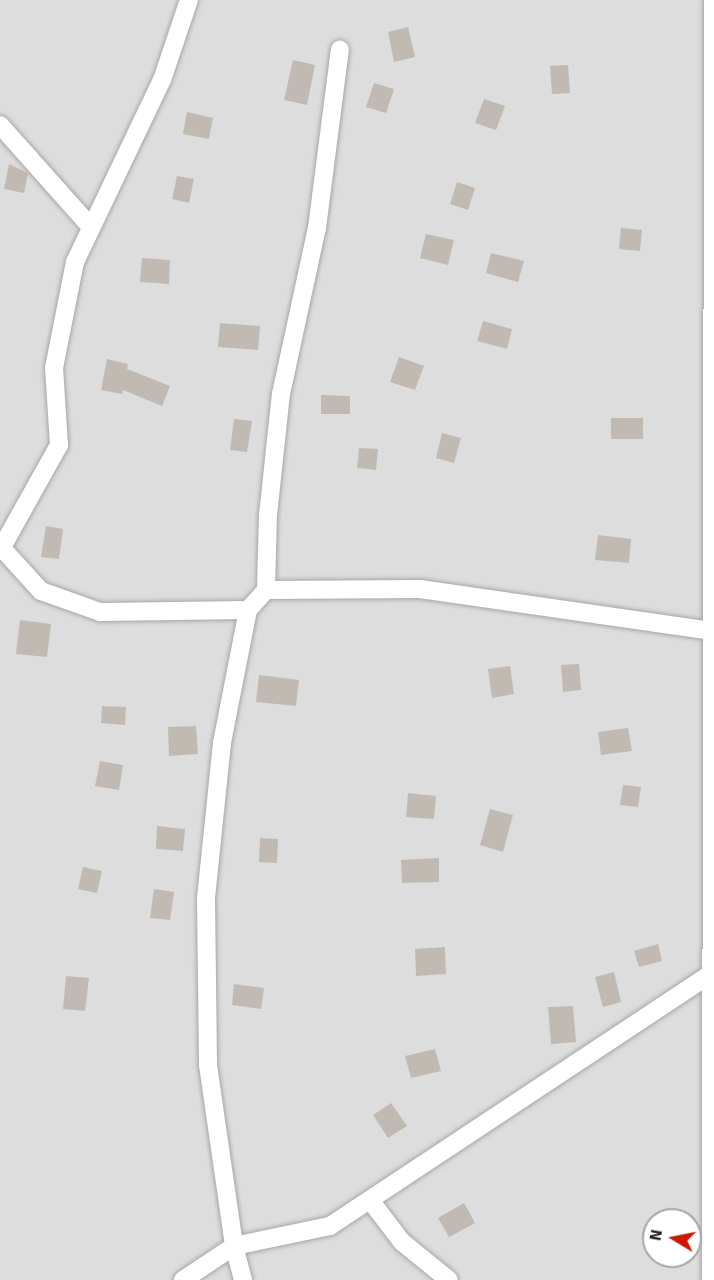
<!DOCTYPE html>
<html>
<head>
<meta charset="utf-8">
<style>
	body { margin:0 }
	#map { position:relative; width:714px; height:1280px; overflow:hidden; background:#f0eee6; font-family:Signika,sans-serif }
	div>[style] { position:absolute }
	.residential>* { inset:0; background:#dedddd }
	.building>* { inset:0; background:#c1bab3 }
	.roads { filter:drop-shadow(0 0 2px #a7a7a7) drop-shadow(0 0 2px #a7a7a7) }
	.minor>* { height:18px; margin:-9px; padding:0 9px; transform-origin:9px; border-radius:9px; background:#fff }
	span { translate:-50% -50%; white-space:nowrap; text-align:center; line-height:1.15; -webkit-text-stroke:4.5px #fff; paint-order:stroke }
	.north { position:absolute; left:642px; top:1208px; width:60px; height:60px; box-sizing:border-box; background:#fff; border:2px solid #a6a6a6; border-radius:50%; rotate:280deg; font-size:16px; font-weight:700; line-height:24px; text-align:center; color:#202020 }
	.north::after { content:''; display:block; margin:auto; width:21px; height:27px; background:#ce1702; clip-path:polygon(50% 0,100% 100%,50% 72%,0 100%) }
</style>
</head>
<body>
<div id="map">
	<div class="residential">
		<i style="clip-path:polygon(evenodd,0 0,714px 0,714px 1280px,0 1280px,0 0,654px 1220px,690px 1220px,690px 1256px,654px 1256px,654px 1220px)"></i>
	</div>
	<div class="building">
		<i style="clip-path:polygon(408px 27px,415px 57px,394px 62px,388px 32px)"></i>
		<i style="clip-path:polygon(293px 60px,315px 65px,307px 105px,284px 100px)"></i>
		<i style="clip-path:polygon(568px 65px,570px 93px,552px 94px,550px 66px)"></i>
		<i style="clip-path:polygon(374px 83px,394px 89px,386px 113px,366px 107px)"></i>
		<i style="clip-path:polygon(484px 99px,505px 106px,496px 130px,475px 123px)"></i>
		<i style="clip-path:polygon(187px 112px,213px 118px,209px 139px,183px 134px)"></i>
		<i style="clip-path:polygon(9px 164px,28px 173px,24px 193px,4px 189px)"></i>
		<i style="clip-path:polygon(177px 176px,194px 179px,189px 203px,172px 199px)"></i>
		<i style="clip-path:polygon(457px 182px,475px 188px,468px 210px,450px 204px)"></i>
		<i style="clip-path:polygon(621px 228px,642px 230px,640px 251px,619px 249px)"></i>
		<i style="clip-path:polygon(426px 234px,454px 240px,448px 265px,420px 258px)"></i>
		<i style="clip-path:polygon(491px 253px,524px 261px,518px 282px,486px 273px)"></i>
		<i style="clip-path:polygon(142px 258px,170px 260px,169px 284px,140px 282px)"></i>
		<i style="clip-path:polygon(483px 321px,512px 329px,507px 349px,477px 341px)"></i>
		<i style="clip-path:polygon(220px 323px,260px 326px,258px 350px,218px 347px)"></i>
		<i style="clip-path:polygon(399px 357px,424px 366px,415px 390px,390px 382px)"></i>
		<i style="clip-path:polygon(107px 359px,128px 364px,127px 369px,170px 386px,162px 406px,123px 390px,122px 394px,101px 390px)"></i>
		<i style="clip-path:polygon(321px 395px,350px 396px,350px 414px,321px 414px)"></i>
		<i style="clip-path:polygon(611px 418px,643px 418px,643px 439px,611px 439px)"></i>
		<i style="clip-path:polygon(234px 419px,252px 421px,247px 452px,230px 450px)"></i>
		<i style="clip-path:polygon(442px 433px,461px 438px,454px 463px,436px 458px)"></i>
		<i style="clip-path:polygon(359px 448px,378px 449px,376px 470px,357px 468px)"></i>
		<i style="clip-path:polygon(46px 526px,63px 529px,59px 559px,41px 557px)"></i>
		<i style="clip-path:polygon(598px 535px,631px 539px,629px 563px,595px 560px)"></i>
		<i style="clip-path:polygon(20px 620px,51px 624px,47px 657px,16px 654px)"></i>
		<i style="clip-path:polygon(579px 664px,581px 690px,563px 692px,561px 665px)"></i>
		<i style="clip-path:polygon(510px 666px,514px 694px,492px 698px,488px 669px)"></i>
		<i style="clip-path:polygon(259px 675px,299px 680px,296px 706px,256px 702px)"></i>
		<i style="clip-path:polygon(102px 706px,126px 707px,125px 725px,101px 723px)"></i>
		<i style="clip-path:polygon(196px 726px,198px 754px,169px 756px,168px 727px)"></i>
		<i style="clip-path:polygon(628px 728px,632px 751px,601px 755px,598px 732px)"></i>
		<i style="clip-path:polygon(100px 761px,123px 765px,119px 790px,95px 786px)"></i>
		<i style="clip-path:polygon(623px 785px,641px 787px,638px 807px,620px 805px)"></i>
		<i style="clip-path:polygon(408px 793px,436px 796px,434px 819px,406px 817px)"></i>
		<i style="clip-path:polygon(490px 809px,513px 815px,503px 852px,480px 845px)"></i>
		<i style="clip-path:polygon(157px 826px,185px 829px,183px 851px,156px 849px)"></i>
		<i style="clip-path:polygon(260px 838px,278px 839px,277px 863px,259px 862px)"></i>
		<i style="clip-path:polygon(439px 858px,439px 882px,402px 883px,401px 860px)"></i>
		<i style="clip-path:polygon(83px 867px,102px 871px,97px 893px,78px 889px)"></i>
		<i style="clip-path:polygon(154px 889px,174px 892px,170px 920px,150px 918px)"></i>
		<i style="clip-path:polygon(658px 944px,662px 961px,639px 967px,634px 951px)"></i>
		<i style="clip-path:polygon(445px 947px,446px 974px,416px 976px,415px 949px)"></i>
		<i style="clip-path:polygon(614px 972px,621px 1002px,603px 1007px,595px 977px)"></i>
		<i style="clip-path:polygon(66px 976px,89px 978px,85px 1011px,63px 1009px)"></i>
		<i style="clip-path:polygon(234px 984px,264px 988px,261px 1009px,232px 1005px)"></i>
		<i style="clip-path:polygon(573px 1006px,576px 1042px,551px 1044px,548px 1007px)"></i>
		<i style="clip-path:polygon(435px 1049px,441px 1071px,411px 1078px,405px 1056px)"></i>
		<i style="clip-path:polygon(391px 1103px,407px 1126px,388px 1138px,373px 1115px)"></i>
		<i style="clip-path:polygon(464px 1203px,475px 1223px,449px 1237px,438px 1218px)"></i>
	</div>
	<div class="roads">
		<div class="minor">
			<i style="left:0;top:125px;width:137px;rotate:48.3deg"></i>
			<i style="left:0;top:546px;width:61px;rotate:47.7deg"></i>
			<i style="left:41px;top:591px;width:63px;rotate:19.6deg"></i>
			<i style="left:100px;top:612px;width:148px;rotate:-0.8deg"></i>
			<i style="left:248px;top:610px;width:136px;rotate:101.1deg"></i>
			<i style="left:222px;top:743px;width:157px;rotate:95.9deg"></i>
			<i style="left:206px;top:899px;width:166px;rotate:89.3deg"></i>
			<i style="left:208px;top:1065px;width:183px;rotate:81.8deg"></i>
			<i style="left:234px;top:1246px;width:98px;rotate:-11.8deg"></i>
			<i style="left:330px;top:1226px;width:460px;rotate:-33.5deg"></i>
			<i style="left:2px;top:547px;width:117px;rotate:-60.8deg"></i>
			<i style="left:59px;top:445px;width:77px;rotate:-93.7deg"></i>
			<i style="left:54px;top:368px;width:108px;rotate:-78.8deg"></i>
			<i style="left:75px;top:262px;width:202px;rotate:-64.5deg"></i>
			<i style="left:162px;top:80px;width:84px;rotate:-71.4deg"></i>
			<i style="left:266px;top:590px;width:75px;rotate:-88.5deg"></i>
			<i style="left:268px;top:515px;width:122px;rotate:-83.9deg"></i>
			<i style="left:281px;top:394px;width:170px;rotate:-77.8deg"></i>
			<i style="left:317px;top:228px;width:180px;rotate:-82.7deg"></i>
			<i style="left:248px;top:610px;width:27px;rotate:-48deg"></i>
			<i style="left:266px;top:590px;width:154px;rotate:-0.4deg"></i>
			<i style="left:420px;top:589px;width:294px;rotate:8.2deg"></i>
			<i style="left:370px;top:1200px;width:53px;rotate:52.7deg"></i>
			<i style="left:402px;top:1242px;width:60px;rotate:39deg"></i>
			<i style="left:183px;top:1280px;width:61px;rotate:-33.7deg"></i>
			<i style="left:234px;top:1246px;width:35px;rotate:75deg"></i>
			<i style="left:711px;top:1280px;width:1280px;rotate:-89.91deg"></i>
		</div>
	</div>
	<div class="north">N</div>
</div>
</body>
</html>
